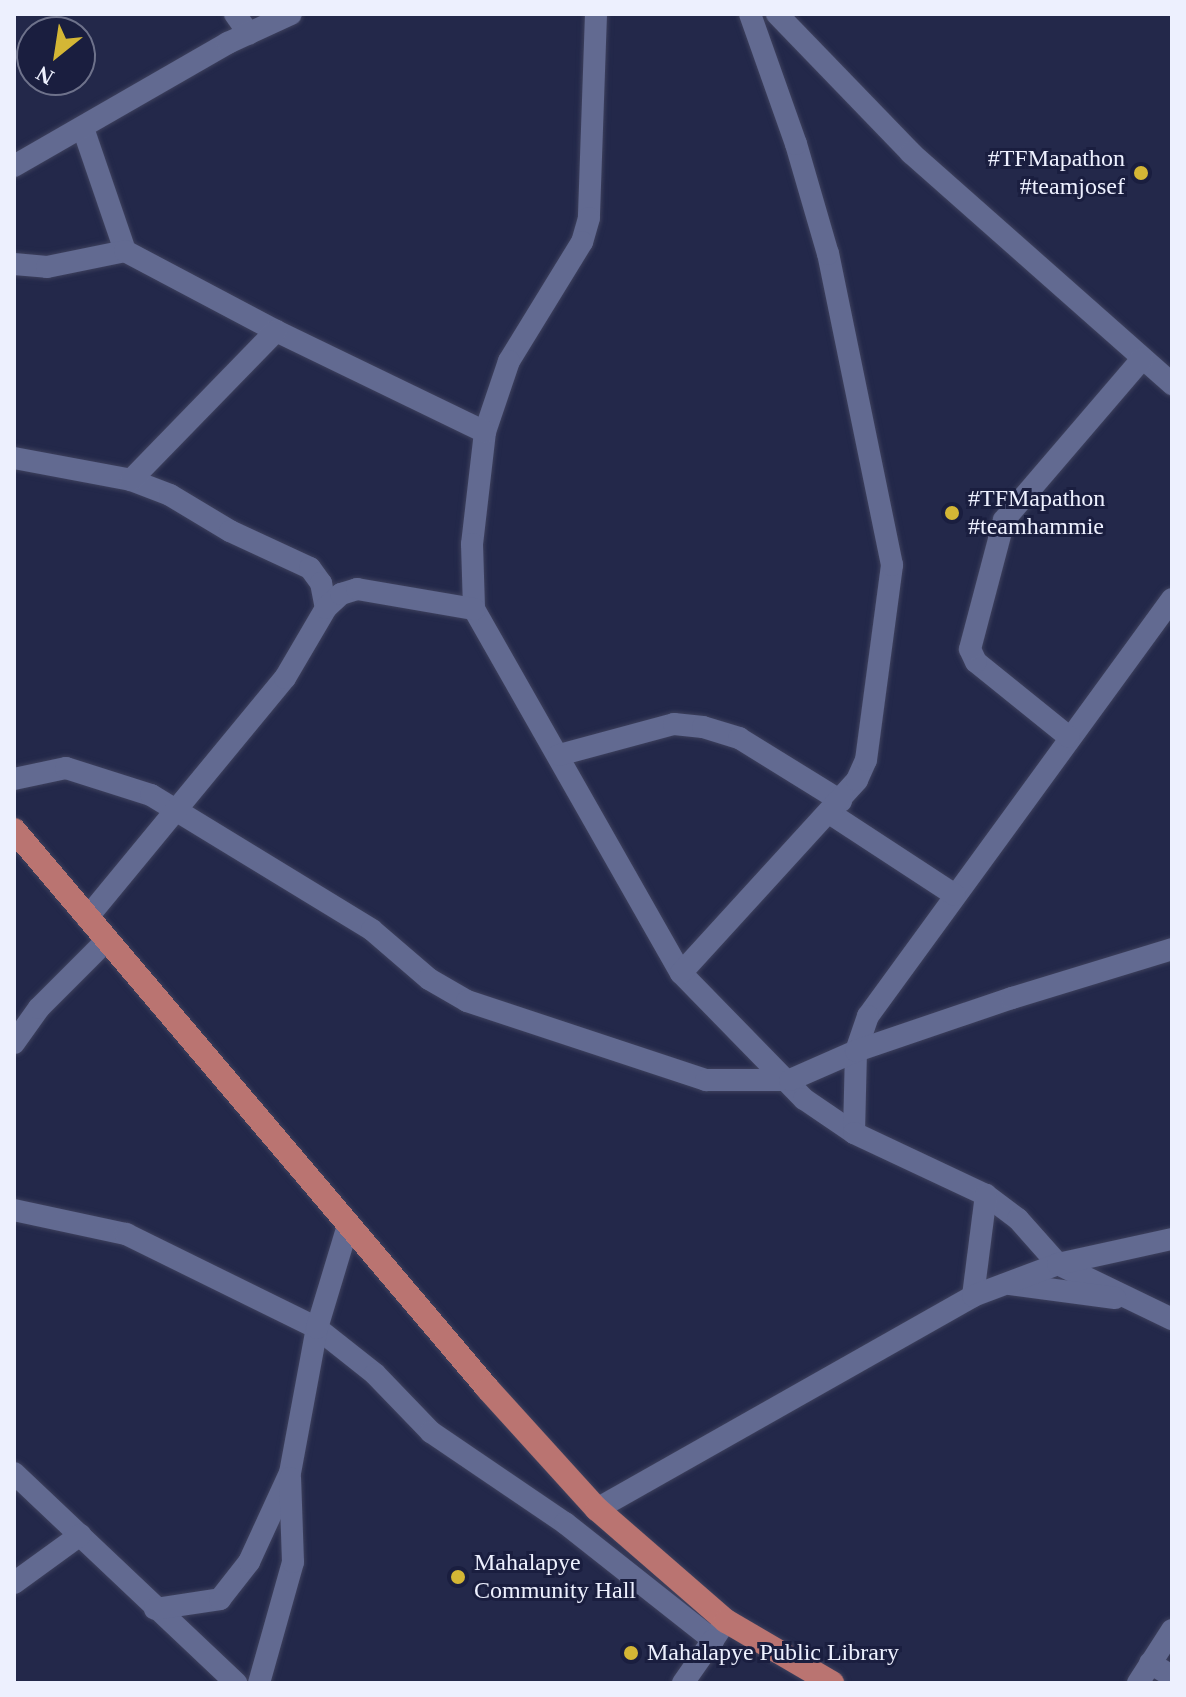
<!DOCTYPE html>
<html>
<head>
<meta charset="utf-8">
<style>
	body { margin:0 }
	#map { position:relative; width:1186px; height:1697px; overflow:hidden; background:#23284a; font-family:"Times New Roman",serif }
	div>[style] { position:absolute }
	.roads { filter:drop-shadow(0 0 2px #3e415d) drop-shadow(0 0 2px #3e415d) }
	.minor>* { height:22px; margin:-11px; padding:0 11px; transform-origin:11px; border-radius:11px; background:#626a91 }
	.major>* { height:24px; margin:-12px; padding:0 12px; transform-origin:12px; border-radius:12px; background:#ba7471 }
	.dots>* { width:22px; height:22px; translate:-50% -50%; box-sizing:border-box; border:4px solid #1a1e3f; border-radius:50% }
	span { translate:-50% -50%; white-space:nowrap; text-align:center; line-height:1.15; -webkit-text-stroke:6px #1a1e3f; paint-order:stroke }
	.poi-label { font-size:24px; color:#edf0fe }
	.right { translate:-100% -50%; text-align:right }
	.left { translate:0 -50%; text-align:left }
	.frame { position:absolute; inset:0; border:16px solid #edf0fe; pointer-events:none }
	.north { position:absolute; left:16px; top:16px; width:80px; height:80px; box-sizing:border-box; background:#1a1e3f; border:2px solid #6e728b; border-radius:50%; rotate:210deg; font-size:22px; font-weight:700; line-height:32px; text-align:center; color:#edf0fe }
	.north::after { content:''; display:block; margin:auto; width:28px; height:36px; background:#d4b635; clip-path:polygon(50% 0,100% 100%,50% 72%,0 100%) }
</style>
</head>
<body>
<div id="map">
	<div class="roads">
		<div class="minor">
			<i style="left:235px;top:14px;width:24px;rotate:55deg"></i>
			<i style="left:596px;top:14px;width:204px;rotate:92deg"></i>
			<i style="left:589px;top:218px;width:25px;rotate:106deg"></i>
			<i style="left:582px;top:242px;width:140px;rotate:121.5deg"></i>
			<i style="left:509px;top:361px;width:75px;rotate:108.7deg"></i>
			<i style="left:485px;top:432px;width:113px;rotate:96.6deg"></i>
			<i style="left:472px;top:544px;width:65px;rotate:88.2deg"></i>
			<i style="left:474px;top:609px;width:419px;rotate:60.4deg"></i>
			<i style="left:681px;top:973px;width:176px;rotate:45.7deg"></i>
			<i style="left:804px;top:1099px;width:60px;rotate:34.2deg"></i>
			<i style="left:777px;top:14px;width:193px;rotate:46deg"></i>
			<i style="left:911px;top:153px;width:349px;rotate:41.5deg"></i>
			<i style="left:84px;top:131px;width:127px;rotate:71.1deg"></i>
			<i style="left:14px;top:166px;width:247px;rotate:-29.9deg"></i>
			<i style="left:228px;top:43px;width:69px;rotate:-24.7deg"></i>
			<i style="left:14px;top:264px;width:33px;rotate:5deg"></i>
			<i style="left:47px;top:267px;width:80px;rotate:-11.6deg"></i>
			<i style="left:125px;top:251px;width:171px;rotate:27.9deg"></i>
			<i style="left:276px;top:331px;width:232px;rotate:25.8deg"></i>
			<i style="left:14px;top:458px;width:119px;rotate:10.6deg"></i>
			<i style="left:131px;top:480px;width:42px;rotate:21deg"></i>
			<i style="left:170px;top:495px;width:70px;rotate:31deg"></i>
			<i style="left:230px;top:531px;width:88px;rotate:24.8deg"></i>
			<i style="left:310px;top:568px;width:19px;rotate:54deg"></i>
			<i style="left:321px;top:583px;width:25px;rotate:79deg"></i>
			<i style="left:131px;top:480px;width:208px;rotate:-45.8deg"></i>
			<i style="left:1172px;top:599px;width:516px;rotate:126.09deg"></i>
			<i style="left:868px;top:1016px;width:37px;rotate:109deg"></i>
			<i style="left:856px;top:1051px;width:82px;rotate:91.4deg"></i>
			<i style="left:854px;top:1133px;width:146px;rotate:25.2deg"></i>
			<i style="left:986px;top:1195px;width:40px;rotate:37deg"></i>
			<i style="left:1018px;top:1219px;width:60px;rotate:48.4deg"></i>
			<i style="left:1058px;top:1264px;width:127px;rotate:25.8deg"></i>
			<i style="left:1069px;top:737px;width:119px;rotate:-141.1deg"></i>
			<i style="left:976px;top:662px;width:14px;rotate:-115deg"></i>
			<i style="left:970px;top:649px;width:133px;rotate:-75.2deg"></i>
			<i style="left:1004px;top:520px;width:212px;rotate:-49.4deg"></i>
			<i style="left:559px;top:755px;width:119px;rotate:-15.1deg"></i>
			<i style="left:674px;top:724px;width:29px;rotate:6deg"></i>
			<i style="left:703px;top:727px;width:38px;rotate:17deg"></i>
			<i style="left:739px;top:738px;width:120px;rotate:31.7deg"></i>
			<i style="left:14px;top:779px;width:53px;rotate:-11.9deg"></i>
			<i style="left:66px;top:768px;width:89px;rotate:17.6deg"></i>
			<i style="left:151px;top:795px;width:259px;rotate:31.4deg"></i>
			<i style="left:372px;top:930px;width:75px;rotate:40.7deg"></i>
			<i style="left:429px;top:979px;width:44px;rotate:30.1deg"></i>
			<i style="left:467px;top:1001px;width:252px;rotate:18.3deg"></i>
			<i style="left:706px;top:1080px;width:84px"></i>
			<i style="left:790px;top:1080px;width:72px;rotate:-23.7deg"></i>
			<i style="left:856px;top:1051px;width:165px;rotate:-18.8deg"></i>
			<i style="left:1012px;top:998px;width:167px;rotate:-17deg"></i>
			<i style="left:831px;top:814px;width:148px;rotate:33.2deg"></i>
			<i style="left:87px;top:918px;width:311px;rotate:-50.5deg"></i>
			<i style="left:285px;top:678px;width:81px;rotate:-59.6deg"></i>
			<i style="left:326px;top:608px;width:21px;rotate:-43deg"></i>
			<i style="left:341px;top:594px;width:17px;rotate:-17deg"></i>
			<i style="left:357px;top:589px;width:119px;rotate:9.7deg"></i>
			<i style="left:681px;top:973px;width:261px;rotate:-47.6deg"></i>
			<i style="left:857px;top:780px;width:22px;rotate:-66deg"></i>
			<i style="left:866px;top:760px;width:197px;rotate:-82.4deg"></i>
			<i style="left:892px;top:565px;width:318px;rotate:-101.6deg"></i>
			<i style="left:828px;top:254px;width:115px;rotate:-106.2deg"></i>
			<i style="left:796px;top:144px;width:138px;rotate:-109.5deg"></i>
			<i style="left:14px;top:1043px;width:43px;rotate:-54.5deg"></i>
			<i style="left:39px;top:1008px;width:95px;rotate:-45deg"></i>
			<i style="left:14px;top:1210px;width:115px;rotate:12.1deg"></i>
			<i style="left:126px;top:1234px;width:213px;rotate:26.2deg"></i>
			<i style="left:317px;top:1328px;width:74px;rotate:38.4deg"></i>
			<i style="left:375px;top:1374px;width:81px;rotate:46deg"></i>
			<i style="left:431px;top:1432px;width:162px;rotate:34.2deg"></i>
			<i style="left:565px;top:1523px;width:189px;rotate:38.3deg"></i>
			<i style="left:713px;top:1640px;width:23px;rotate:-56deg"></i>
			<i style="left:1010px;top:1284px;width:106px;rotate:7.6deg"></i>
			<i style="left:973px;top:1296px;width:102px;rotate:-82.7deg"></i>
			<i style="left:14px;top:1473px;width:306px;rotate:43.4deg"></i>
			<i style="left:597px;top:1509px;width:432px;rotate:-29.5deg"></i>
			<i style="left:973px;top:1296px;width:91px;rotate:-20.6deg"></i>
			<i style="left:1058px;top:1264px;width:117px;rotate:-12.4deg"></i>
			<i style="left:14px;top:1583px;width:82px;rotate:-36deg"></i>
			<i style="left:155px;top:1609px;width:66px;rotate:-8.7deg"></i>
			<i style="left:220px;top:1599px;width:47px;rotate:-51.9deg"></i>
			<i style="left:249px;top:1562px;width:98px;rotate:-65.3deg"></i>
			<i style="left:290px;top:1473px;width:147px;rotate:-79.5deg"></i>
			<i style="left:317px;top:1328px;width:108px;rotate:-73.2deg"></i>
			<i style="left:1150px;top:1663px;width:26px;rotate:31deg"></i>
			<i style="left:259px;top:1683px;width:126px;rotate:-74.3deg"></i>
			<i style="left:293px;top:1562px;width:84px;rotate:-92deg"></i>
			<i style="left:683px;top:1683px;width:52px;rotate:-55.1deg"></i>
			<i style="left:1138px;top:1683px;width:63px;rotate:-57.3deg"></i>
		</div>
		<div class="major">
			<i style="left:14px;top:830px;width:733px;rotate:49.7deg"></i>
			<i style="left:488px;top:1389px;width:162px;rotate:47.8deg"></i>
			<i style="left:597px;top:1509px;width:171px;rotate:41deg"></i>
			<i style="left:726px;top:1621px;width:123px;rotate:30.3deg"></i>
		</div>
	</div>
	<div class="dots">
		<i style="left:1141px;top:173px;background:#d4b635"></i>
		<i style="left:952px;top:513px;background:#d4b635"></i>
		<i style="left:458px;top:1577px;background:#d4b635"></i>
		<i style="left:631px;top:1653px;background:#d4b635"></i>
	</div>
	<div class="poi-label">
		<span class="right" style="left:1125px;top:173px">#TFMapathon<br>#teamjosef</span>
		<span class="left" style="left:968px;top:513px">#TFMapathon<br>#teamhammie</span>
		<span class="left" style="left:474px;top:1577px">Mahalapye<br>Community Hall</span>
		<span class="left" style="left:647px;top:1653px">Mahalapye Public Library</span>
	</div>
	<div class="frame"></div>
	<div class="north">N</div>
</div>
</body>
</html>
